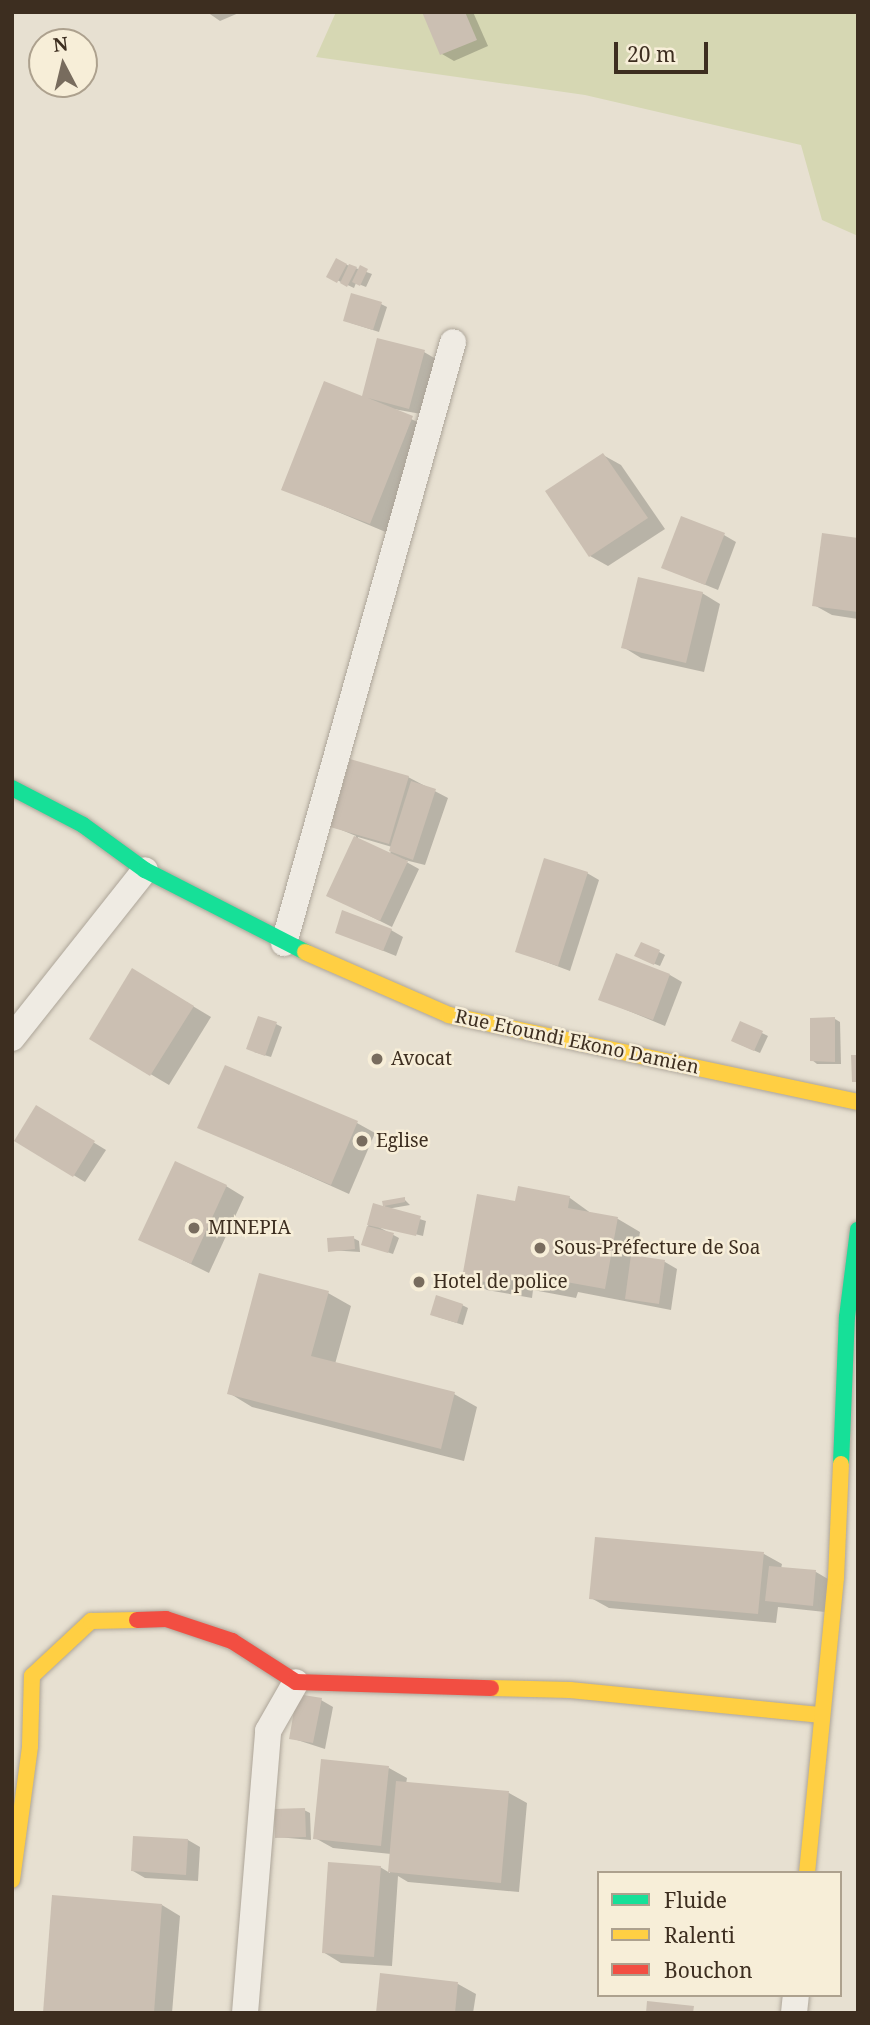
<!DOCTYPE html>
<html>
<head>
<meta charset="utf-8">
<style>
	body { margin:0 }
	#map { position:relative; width:870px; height:2025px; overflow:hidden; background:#e7e0d1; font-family:"Noto Serif",serif }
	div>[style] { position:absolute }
	.green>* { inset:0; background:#d6d7b3 }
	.shadow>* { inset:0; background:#0003 }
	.building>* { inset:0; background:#cbbfb2 }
	.roads { filter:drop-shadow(0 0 2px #ada599) drop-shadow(0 0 2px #ada599) }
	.street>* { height:26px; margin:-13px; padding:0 13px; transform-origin:13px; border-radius:13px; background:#efebe3 }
	.fast>* { height:16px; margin:-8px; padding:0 8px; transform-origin:8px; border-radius:8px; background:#16e098 }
	.slow>* { height:16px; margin:-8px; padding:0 8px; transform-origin:8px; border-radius:8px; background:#ffcf43 }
	.jam>* { height:16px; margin:-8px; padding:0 8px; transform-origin:8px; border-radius:8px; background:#f24e42 }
	.dots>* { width:19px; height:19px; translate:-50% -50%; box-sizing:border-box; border:4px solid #f7eed8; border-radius:50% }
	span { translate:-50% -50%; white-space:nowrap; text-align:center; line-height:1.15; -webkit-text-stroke:5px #f7eed8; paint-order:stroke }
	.street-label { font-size:19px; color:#3d2e20 }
	.poi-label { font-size:19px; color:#3d2e20 }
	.left { translate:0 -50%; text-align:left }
	.frame { position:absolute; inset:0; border:14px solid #3d2e20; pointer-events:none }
	.legend { position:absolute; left:597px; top:1871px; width:245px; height:126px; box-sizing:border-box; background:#f7eed8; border:2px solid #ada18e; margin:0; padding:9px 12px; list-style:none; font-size:21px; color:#3d2e20 }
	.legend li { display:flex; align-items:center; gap:14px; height:35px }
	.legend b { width:35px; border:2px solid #ada18e }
	.north { position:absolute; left:28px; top:28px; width:70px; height:70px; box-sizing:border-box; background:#f7eed8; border:2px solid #ada18e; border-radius:50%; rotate:353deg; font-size:19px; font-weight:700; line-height:28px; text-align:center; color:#3d2e20 }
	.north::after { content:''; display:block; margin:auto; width:24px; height:32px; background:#786c5e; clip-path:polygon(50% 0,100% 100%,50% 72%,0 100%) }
	.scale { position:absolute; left:614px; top:42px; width:94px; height:32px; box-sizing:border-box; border:4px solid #3d2e20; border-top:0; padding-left:9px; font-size:21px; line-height:24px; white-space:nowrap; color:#3d2e20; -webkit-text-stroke:5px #f7eed8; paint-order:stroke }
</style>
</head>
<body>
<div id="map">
	<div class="green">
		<i style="clip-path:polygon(336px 12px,858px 12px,858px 236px,822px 220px,801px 145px,585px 95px,316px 57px)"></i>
	</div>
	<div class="shadow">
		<i style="clip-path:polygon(207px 12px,241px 12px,220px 21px)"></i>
		<i style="clip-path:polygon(424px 12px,473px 12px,488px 46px,454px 61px,442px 54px)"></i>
		<i style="clip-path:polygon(336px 261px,372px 274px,366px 287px,356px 283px,354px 288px,328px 276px)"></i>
		<i style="clip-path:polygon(381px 304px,387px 307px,379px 332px,351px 323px)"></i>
		<i style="clip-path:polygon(424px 352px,436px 359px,421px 414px,388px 408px,430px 428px,388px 533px,283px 489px,363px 398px)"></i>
		<i style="clip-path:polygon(603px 455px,621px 465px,665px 529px,608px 566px,590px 556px)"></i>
		<i style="clip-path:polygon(724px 535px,736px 542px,718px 590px,664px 568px)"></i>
		<i style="clip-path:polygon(858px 540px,858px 619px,832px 615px,814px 605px)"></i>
		<i style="clip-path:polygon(702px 593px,720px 604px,704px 672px,641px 658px,623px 647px)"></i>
		<i style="clip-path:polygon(evenodd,408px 777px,448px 798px,425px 865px,401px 859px,419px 869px,392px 927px,328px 895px,356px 836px,332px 826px,408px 777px,358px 837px,392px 847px,390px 854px,358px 839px,358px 837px)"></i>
		<i style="clip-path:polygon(587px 873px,599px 880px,570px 971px,517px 951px)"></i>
		<i style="clip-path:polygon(391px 930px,403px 937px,396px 956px,337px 932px)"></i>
		<i style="clip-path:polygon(659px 952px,665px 955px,660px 966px,642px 959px)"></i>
		<i style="clip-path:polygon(670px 975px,682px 982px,665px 1026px,600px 999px)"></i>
		<i style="clip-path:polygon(151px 981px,211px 1017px,169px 1085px,91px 1039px)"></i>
		<i style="clip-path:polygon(835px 1019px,840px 1022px,841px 1064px,817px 1064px,812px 1060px)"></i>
		<i style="clip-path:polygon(741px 1023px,768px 1036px,760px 1053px,739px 1044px)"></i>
		<i style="clip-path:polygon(276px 1024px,282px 1027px,271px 1057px,254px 1052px)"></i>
		<i style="clip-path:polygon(37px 1108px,106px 1150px,85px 1182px,17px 1141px)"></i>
		<i style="clip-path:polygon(357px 1123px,375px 1133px,349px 1194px,200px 1127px)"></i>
		<i style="clip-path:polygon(226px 1186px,244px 1197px,209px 1273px,140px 1239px)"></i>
		<i style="clip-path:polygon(520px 1188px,570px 1198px,592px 1214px,618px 1219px,640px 1232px,636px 1258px,665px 1262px,677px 1269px,671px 1310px,578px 1292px,576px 1298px,533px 1290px,532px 1298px,487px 1290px,464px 1277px,517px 1203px)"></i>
		<i style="clip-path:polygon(404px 1199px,410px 1205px,387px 1209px,426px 1221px,423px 1236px,373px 1224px,399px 1238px,393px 1254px,363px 1244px,374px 1205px,385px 1208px,384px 1202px)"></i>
		<i style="clip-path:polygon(353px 1238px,359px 1241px,360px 1252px,329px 1250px)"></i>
		<i style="clip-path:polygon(328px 1293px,351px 1306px,335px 1364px,454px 1394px,477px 1407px,464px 1461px,252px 1407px,229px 1393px)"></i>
		<i style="clip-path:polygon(462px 1305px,468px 1308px,463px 1325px,438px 1317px)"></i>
		<i style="clip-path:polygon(764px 1554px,782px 1564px,781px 1569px,816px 1572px,828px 1579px,825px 1612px,778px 1607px,776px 1623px,609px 1608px,591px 1598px)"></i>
		<i style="clip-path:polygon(321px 1700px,333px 1707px,325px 1749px,291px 1738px)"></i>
		<i style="clip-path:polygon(389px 1768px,407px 1778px,406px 1784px,509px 1793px,527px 1803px,519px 1892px,408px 1882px,398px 1876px,392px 1966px,341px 1963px,323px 1952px,380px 1867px,390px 1873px,391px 1854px,333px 1848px,315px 1838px)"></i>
		<i style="clip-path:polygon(304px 1810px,310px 1813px,311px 1840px,277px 1837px)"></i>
		<i style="clip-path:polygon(188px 1840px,200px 1847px,198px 1881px,145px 1878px,133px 1871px)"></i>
		<i style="clip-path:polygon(162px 1905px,180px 1916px,172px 2013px,44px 2013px)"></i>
		<i style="clip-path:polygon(458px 1984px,476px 1994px,473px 2013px,377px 2013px)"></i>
	</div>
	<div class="building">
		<i style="clip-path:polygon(422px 12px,465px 12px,477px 40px,440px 55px)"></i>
		<i style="clip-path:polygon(336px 258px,347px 264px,337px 283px,326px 277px)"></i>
		<i style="clip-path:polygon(349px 264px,357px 267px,347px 287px,340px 283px)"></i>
		<i style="clip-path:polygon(360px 265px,368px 269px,360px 286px,352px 282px)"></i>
		<i style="clip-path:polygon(351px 293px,382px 302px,373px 330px,343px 321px)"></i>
		<i style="clip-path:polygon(377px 338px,425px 350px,409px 409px,368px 398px,413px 416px,370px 524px,281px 490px,324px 381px,362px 396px)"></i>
		<i style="clip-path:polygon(603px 453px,648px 518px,589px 557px,545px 491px)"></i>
		<i style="clip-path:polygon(681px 516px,725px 533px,705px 585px,661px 568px)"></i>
		<i style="clip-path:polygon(822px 533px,858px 538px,858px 612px,812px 606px)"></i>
		<i style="clip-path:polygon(638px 577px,703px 592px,686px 663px,621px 648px)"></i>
		<i style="clip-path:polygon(350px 759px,409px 776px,389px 844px,330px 827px)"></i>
		<i style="clip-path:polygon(411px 781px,436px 789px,413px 860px,389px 851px)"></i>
		<i style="clip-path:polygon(354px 836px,408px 861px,380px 921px,326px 896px)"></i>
		<i style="clip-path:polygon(544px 858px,588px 872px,558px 966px,515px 952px)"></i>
		<i style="clip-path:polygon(342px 910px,392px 929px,383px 951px,335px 933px)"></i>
		<i style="clip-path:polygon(641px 942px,660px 950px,654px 965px,634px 956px)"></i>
		<i style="clip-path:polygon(616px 953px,670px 974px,653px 1020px,598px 1000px)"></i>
		<i style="clip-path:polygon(132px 968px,194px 1006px,150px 1076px,89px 1039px)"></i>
		<i style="clip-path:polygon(258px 1016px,277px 1022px,265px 1056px,246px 1049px)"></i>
		<i style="clip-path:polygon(835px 1017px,835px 1062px,810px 1061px,810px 1018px)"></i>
		<i style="clip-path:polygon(740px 1021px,763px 1031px,754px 1051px,731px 1041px)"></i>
		<i style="clip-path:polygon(851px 1055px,858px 1055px,858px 1082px,852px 1082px)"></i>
		<i style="clip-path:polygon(225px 1065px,358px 1121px,331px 1185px,197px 1128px)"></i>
		<i style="clip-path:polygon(36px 1105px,95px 1141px,73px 1177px,14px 1141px)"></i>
		<i style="clip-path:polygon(175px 1161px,227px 1185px,191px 1264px,138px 1240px)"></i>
		<i style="clip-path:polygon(518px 1186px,570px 1196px,568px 1208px,618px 1217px,605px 1289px,555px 1280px,553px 1286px,511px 1278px,509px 1286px,462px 1278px,477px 1194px,515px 1201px)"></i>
		<i style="clip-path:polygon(405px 1197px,405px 1202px,384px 1206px,421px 1216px,416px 1236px,367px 1225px,373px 1203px,383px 1206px,382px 1201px)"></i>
		<i style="clip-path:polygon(367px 1226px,394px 1233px,388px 1253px,361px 1245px)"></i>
		<i style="clip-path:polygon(354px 1236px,355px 1249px,328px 1252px,327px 1238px)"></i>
		<i style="clip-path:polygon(631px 1255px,665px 1260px,659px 1304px,625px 1299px)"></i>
		<i style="clip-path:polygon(259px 1273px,329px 1291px,311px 1356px,455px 1392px,441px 1449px,227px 1394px)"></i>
		<i style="clip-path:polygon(436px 1295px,463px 1304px,457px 1323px,430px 1315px)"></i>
		<i style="clip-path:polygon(595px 1537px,764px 1552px,758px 1614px,589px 1599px)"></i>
		<i style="clip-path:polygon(769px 1566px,816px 1570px,813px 1606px,765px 1601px)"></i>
		<i style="clip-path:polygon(297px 1694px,322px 1698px,313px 1743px,289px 1739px)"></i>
		<i style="clip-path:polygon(321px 1759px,389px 1766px,381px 1846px,313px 1839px)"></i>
		<i style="clip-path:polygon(396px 1781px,509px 1791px,501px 1883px,388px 1872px)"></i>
		<i style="clip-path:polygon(305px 1808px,306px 1837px,275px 1838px,274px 1809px)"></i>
		<i style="clip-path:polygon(133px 1836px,188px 1839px,186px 1875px,131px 1871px)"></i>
		<i style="clip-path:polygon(328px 1862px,381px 1866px,374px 1957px,322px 1953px)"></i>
		<i style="clip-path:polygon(52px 1895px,162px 1904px,154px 2013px,43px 2013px)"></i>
		<i style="clip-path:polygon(380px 1973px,458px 1982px,455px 2013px,376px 2013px)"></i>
		<i style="clip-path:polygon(647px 2001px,694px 2006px,693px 2013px,646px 2013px)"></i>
	</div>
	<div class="roads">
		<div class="street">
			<i style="left:284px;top:943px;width:624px;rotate:-74.29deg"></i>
			<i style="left:12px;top:1038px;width:214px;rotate:-51.6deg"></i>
			<i style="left:245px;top:2013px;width:283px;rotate:-85.3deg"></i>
			<i style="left:268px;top:1731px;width:56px;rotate:-60.3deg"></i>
			<i style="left:794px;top:2013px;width:18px;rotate:-84deg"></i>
		</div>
		<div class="fast">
			<i style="left:12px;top:788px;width:80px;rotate:27.5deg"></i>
			<i style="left:83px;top:825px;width:77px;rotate:36deg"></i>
			<i style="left:145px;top:870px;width:180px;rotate:27.1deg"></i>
			<i style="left:841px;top:1464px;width:147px;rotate:-87.7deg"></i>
			<i style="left:847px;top:1317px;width:88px;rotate:-82.8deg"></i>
		</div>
		<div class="slow">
			<i style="left:305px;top:952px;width:157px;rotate:23.6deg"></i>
			<i style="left:449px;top:1015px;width:418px;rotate:12deg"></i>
			<i style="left:491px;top:1688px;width:79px;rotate:1.5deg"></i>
			<i style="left:570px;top:1690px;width:253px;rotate:5.7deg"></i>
			<i style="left:807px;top:1873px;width:296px;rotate:-84.4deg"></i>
			<i style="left:836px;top:1578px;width:114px;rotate:-87.5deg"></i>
			<i style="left:12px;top:1880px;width:135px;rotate:-82.3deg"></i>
			<i style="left:30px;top:1746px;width:70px;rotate:-88.4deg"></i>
			<i style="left:32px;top:1676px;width:81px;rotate:-43deg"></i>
			<i style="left:91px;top:1621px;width:46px;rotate:-1.2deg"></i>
		</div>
		<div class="jam">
			<i style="left:137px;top:1620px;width:29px;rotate:-2deg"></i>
			<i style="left:166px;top:1619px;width:70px;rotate:18.4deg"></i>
			<i style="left:232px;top:1641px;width:76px;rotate:32.6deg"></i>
			<i style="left:296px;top:1682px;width:195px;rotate:1.8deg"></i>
		</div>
	</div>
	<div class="dots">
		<i style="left:377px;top:1059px;background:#786c5e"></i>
		<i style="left:362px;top:1141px;background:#786c5e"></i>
		<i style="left:194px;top:1228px;background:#786c5e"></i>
		<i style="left:540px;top:1248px;background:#786c5e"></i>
		<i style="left:419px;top:1282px;background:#786c5e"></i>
	</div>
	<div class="street-label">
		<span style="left:577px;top:1042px;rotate:12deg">Rue Etoundi Ekono Damien</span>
	</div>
	<div class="poi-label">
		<span class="left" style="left:391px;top:1059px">Avocat</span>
		<span class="left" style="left:376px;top:1141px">Eglise</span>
		<span class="left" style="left:208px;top:1228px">MINEPIA</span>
		<span class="left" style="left:554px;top:1248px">Sous-Préfecture de Soa</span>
		<span class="left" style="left:433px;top:1282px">Hotel de police</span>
	</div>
	<div class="frame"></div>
	<ul class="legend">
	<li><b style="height:9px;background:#16e098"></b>Fluide</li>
	<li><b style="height:9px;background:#ffcf43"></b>Ralenti</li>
	<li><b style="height:9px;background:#f24e42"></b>Bouchon</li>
	</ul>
	<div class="north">N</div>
	<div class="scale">20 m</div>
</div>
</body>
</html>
